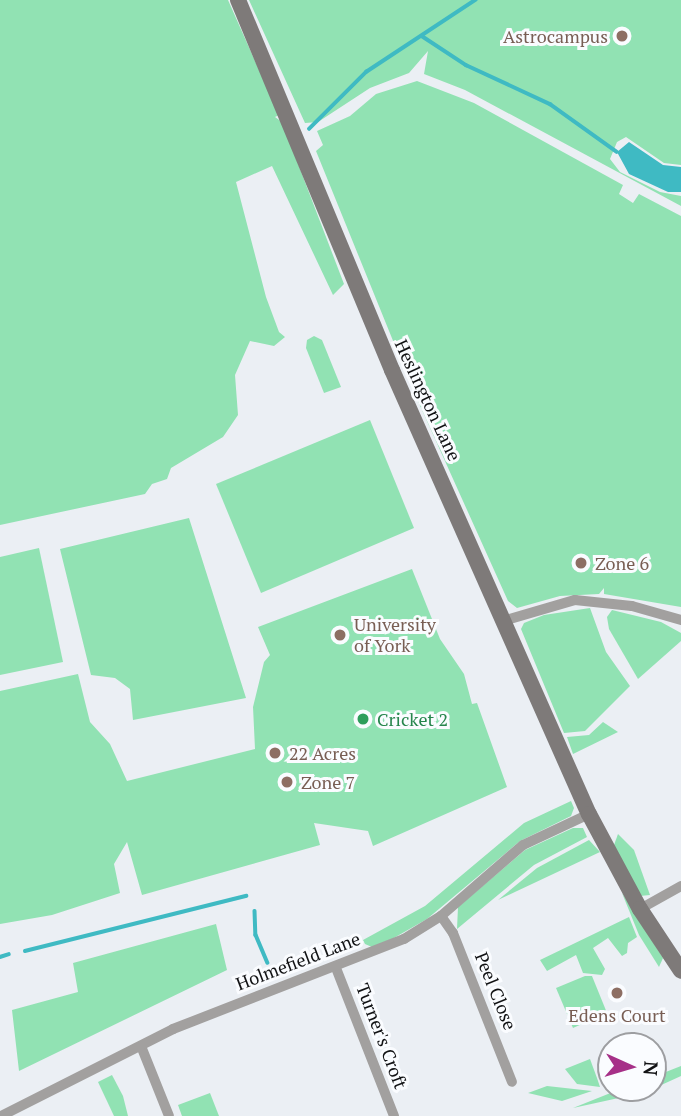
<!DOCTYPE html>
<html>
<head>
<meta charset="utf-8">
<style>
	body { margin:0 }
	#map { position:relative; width:681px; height:1116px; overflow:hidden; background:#ebeff4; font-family:"PT Serif",serif }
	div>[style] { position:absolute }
	.green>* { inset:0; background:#91e2b3 }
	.water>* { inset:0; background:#3fbac3 }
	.stream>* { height:3.5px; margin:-1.75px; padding:0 1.75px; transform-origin:1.75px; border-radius:1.75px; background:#3fbac3 }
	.street>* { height:10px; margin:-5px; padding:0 5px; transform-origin:5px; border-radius:5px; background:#a2a09f }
	.secondary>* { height:16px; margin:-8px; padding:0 8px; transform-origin:8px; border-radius:8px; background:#7e7a79 }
	.dots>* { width:19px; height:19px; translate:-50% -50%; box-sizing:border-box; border:4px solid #fafcff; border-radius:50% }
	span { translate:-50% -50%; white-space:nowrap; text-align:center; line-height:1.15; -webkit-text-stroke:6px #fafcff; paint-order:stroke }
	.education-label { font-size:18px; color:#785e54 }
	.right { translate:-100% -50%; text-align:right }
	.left { translate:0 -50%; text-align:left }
	.street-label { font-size:18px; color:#111214 }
	.leisure-label { font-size:18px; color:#27864d }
	.north { position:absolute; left:597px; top:1032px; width:70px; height:70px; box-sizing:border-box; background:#fafcff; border:2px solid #9d9ea1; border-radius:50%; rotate:94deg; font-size:19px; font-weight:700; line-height:28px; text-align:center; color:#111214 }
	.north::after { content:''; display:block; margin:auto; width:24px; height:32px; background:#a63088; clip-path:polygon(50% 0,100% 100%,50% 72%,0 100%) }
</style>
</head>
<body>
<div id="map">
	<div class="green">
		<i style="clip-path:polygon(0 0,228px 0,279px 115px,275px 117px,282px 122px,344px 284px,333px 295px,272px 166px,236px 182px,266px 297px,279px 332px,285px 337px,274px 346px,250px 341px,235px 375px,238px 415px,223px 437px,171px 468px,167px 479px,152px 484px,145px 494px,0 525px)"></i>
		<i style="clip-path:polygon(249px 0,681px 0,681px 165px,664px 163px,626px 137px,617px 142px,610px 159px,620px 172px,660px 192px,681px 196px,681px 206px,465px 90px,424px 74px,428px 51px,409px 73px,370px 88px,318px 122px,305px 123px)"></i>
		<i style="clip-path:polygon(417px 81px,474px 103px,623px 185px,619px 194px,633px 203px,639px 194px,681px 216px,681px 607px,604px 594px,604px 588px,599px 594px,560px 596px,517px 608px,508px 601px,413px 390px,316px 151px,323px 145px,317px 131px,350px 116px,376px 94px)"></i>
		<i style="clip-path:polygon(314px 336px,322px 340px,341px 387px,324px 393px,306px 348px,307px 340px)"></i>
		<i style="clip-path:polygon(370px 420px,414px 528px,261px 593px,216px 484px)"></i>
		<i style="clip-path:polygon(189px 518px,246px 698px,133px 720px,130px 689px,115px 678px,91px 675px,60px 549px)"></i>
		<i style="clip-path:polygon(39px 548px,63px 662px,0 675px,0 557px)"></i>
		<i style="clip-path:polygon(412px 569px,440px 639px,464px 674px,472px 704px,477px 703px,507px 787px,373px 846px,368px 831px,314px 823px,320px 845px,142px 895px,127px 842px,114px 864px,120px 893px,52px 915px,0 924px,0 691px,78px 674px,90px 722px,110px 744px,127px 781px,255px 749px,253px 707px,264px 662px,270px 655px,258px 627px)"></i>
		<i style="clip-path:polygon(590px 608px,606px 652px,630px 686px,585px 731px,564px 733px,521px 629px,524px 623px,544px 615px)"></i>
		<i style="clip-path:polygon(612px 610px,661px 622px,681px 633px,681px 641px,638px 679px,609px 629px,607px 617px)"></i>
		<i style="clip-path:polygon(603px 722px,618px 732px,573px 754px,567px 737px,589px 735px)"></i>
		<i style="clip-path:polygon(571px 801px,574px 808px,571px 816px,520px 841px,427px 919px,392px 939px,372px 947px,365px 944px,363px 940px,425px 906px,524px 823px)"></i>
		<i style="clip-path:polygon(573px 828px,583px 828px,587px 837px,534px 865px,457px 929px,458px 907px,525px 850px)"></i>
		<i style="clip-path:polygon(618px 834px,634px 850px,650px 895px,640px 896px,614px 845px)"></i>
		<i style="clip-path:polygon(589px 840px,600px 852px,498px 900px,537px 868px)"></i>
		<i style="clip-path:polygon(622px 893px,663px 958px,659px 967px,639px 935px)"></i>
		<i style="clip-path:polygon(629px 917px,637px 937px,628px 943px,627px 953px,622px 956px,608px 938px,593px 948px,605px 969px,602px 975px,583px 973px,576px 955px,547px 971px,540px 960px)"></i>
		<i style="clip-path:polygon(216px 924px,227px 970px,19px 1071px,12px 1010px,78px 992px,73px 963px)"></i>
		<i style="clip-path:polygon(585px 976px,592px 976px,607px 1013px,573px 1028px,556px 988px)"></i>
		<i style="clip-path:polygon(590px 1059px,597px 1078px,600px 1087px,577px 1084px,565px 1069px)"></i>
		<i style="clip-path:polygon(681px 1066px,681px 1076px,646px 1092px,573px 1108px,623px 1088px,653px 1088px,653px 1077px)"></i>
		<i style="clip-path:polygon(112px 1075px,123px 1096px,128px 1116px,114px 1116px,98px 1082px)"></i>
		<i style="clip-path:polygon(547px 1086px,592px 1091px,562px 1101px,528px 1093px)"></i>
		<i style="clip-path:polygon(210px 1093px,219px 1116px,182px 1116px,178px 1105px)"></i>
	</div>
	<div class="water">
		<i style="clip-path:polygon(629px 142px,663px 165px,681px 167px,681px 192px,668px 192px,629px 174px,617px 152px)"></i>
	</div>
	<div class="stream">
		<i style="left:422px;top:36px;width:53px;rotate:33.4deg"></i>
		<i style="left:466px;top:65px;width:93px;rotate:24.9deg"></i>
		<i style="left:550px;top:104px;width:82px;rotate:35.6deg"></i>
		<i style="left:309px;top:129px;width:81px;rotate:-45deg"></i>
		<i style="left:366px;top:72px;width:131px;rotate:-33.4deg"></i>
		<i style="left:255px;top:911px;width:24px;rotate:88deg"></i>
		<i style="left:256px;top:935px;width:30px;rotate:67deg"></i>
		<i style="left:25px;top:951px;width:228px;rotate:-14deg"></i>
		<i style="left:0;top:957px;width:9px;rotate:-18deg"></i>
	</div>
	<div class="street">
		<i style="left:506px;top:620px;width:72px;rotate:-16.2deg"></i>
		<i style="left:575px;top:600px;width:57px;rotate:6deg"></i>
		<i style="left:632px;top:606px;width:51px;rotate:15.9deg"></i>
		<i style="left:640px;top:909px;width:47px;rotate:-29.3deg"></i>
		<i style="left:441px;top:916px;width:21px;rotate:55deg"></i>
		<i style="left:453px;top:933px;width:160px;rotate:68.4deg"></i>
		<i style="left:336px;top:968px;width:159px;rotate:68.6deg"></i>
		<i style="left:141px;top:1046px;width:75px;rotate:68.2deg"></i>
		<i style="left:1px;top:1116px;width:193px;rotate:-26.8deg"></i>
		<i style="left:173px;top:1029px;width:248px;rotate:-21.3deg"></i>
		<i style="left:404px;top:939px;width:44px;rotate:-31.9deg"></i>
		<i style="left:441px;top:916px;width:108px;rotate:-40.9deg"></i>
		<i style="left:523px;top:845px;width:73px;rotate:-25.2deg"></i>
	</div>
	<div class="secondary">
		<i style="left:238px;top:0;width:401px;rotate:67.4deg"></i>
		<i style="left:392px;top:370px;width:486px;rotate:66.1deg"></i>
		<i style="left:589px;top:814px;width:108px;rotate:61.8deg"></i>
		<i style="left:640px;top:909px;width:74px;rotate:56.5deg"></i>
	</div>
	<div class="dots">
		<i style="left:622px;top:36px;background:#8d6e63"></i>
		<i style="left:581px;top:563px;background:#8d6e63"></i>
		<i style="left:340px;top:635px;background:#8d6e63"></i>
		<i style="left:363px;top:719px;background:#2e9e5b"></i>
		<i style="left:275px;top:753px;background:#8d6e63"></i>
		<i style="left:287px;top:782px;background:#8d6e63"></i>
		<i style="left:617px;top:993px;background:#8d6e63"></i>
	</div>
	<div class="education-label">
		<span class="right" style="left:608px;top:36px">Astrocampus</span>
		<span class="left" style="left:595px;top:563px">Zone 6</span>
		<span class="left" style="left:354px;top:635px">University<br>of York</span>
		<span class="left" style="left:289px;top:753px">22 Acres</span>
		<span class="left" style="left:301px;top:782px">Zone 7</span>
		<span style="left:617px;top:1015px">Edens Court</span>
	</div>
	<div class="street-label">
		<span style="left:428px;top:400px;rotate:65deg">Heslington Lane</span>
		<span style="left:298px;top:961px;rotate:-21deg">Holmefield Lane</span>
		<span style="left:496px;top:991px;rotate:68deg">Peel Close</span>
		<span style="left:382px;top:1036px;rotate:69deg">Turner's Croft</span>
	</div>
	<div class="leisure-label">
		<span class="left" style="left:377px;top:719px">Cricket 2</span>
	</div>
	<div class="north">N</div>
</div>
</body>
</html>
